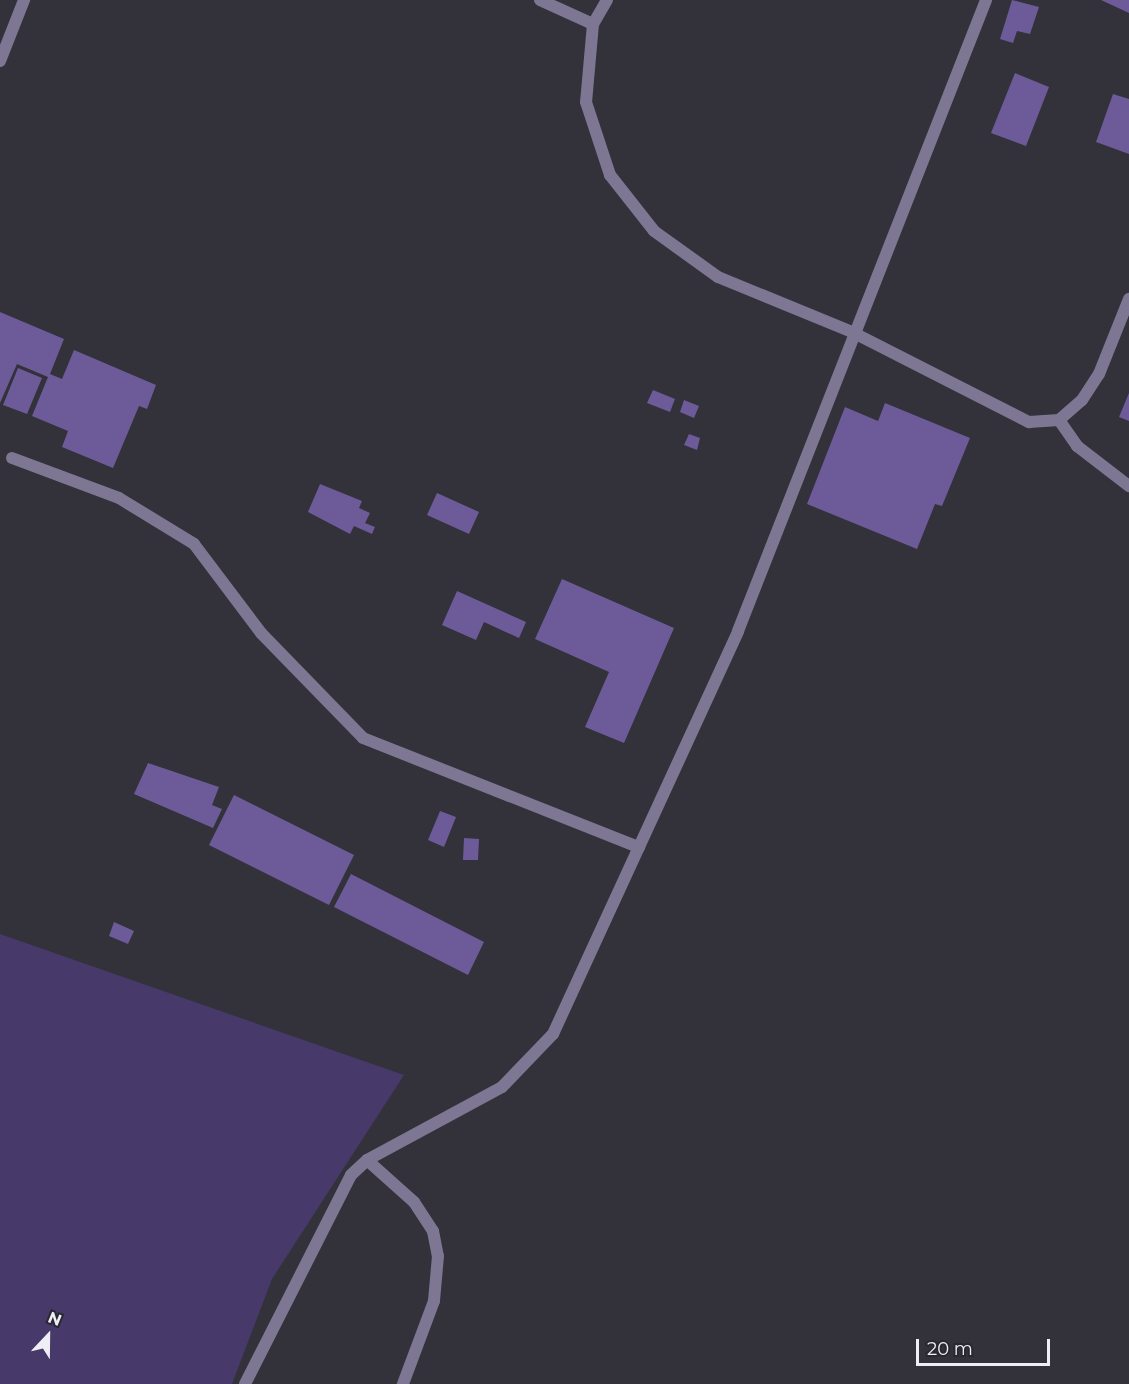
<!DOCTYPE html>
<html>
<head>
<meta charset="utf-8">
<style>
	body { margin:0 }
	#map { position:relative; width:1129px; height:1384px; overflow:hidden; background:#33313a; font-family:Montserrat,sans-serif }
	div>[style] { position:absolute }
	.green>* { inset:0; background:#47396a }
	.building>* { inset:0; background:#6d5b99 }
	.lane>* { height:12px; margin:-6px; padding:0 6px; transform-origin:6px; border-radius:6px; background:#7d7793 }
	.street>* { height:12px; margin:-6px; padding:0 6px; transform-origin:6px; border-radius:6px; background:#7d7793 }
	span { translate:-50% -50%; white-space:nowrap; text-align:center; line-height:1.15; -webkit-text-stroke:6px #292730; paint-order:stroke }
	.north { position:absolute; left:18px; top:1306px; width:60px; height:60px; -webkit-text-stroke:4px #292730; paint-order:stroke; rotate:22deg; font-size:16px; font-weight:700; line-height:24px; text-align:center; color:#efeef4 }
	.north::after { content:''; display:block; margin:auto; width:21px; height:27px; background:#efeef4; clip-path:polygon(50% 0,100% 100%,50% 72%,0 100%) }
	.scale { position:absolute; left:916px; top:1339px; width:134px; height:27px; box-sizing:border-box; border:3px solid #efeef4; border-top:0; padding-left:8px; font-size:18px; line-height:21px; white-space:nowrap; color:#efeef4; -webkit-text-stroke:4px #292730; paint-order:stroke }
</style>
</head>
<body>
<div id="map">
	<div class="green">
		<i style="clip-path:polygon(0 934px,404px 1075px,272px 1279px,232px 1384px,0 1384px)"></i>
	</div>
	<div class="building">
		<i style="clip-path:polygon(1012px 0,1039px 7px,1030px 34px,1017px 31px,1013px 43px,1000px 39px)"></i>
		<i style="clip-path:polygon(1101px 0,1129px 0,1129px 13px)"></i>
		<i style="clip-path:polygon(1015px 73px,1049px 87px,1026px 146px,991px 133px)"></i>
		<i style="clip-path:polygon(1113px 94px,1129px 99px,1129px 154px,1096px 142px)"></i>
		<i style="clip-path:polygon(0 312px,64px 339px,50px 374px,62px 379px,74px 350px,156px 385px,147px 409px,139px 406px,113px 468px,62px 447px,68px 431px,32px 416px,48px 377px,17px 364px,0 403px)"></i>
		<i style="clip-path:polygon(18px 368px,42px 378px,27px 414px,3px 405px)"></i>
		<i style="clip-path:polygon(653px 390px,675px 399px,670px 412px,647px 403px)"></i>
		<i style="clip-path:polygon(1129px 393px,1129px 421px,1119px 417px)"></i>
		<i style="clip-path:polygon(684px 400px,699px 406px,694px 418px,680px 412px)"></i>
		<i style="clip-path:polygon(885px 403px,970px 438px,942px 506px,935px 504px,917px 549px,807px 504px,845px 407px,878px 421px)"></i>
		<i style="clip-path:polygon(689px 434px,700px 438px,697px 450px,684px 445px)"></i>
		<i style="clip-path:polygon(320px 484px,362px 501px,359px 508px,370px 513px,365px 523px,375px 527px,372px 534px,354px 526px,350px 534px,308px 512px)"></i>
		<i style="clip-path:polygon(437px 493px,479px 512px,469px 534px,427px 515px)"></i>
		<i style="clip-path:polygon(562px 579px,674px 628px,624px 743px,585px 727px,609px 672px,535px 639px)"></i>
		<i style="clip-path:polygon(457px 591px,526px 622px,519px 638px,484px 622px,476px 640px,442px 625px)"></i>
		<i style="clip-path:polygon(148px 763px,219px 787px,212px 805px,222px 809px,213px 828px,134px 794px)"></i>
		<i style="clip-path:polygon(234px 795px,354px 855px,329px 905px,209px 845px)"></i>
		<i style="clip-path:polygon(440px 811px,456px 817px,444px 847px,428px 840px)"></i>
		<i style="clip-path:polygon(464px 838px,479px 839px,478px 860px,463px 860px)"></i>
		<i style="clip-path:polygon(351px 874px,484px 942px,468px 975px,334px 907px)"></i>
		<i style="clip-path:polygon(114px 922px,134px 931px,128px 944px,109px 936px)"></i>
	</div>
	<div class="lane">
		<i style="left:607px;top:0;width:28px;rotate:120deg"></i>
		<i style="left:593px;top:24px;width:78px;rotate:95.1deg"></i>
		<i style="left:586px;top:102px;width:77px;rotate:71.8deg"></i>
		<i style="left:610px;top:175px;width:71px;rotate:51.8deg"></i>
		<i style="left:654px;top:231px;width:79px;rotate:35.7deg"></i>
		<i style="left:718px;top:277px;width:145px;rotate:22.3deg"></i>
		<i style="left:12px;top:458px;width:114px;rotate:20.5deg"></i>
		<i style="left:119px;top:498px;width:88px;rotate:31.5deg"></i>
		<i style="left:194px;top:544px;width:111px;rotate:53deg"></i>
		<i style="left:261px;top:633px;width:146px;rotate:45.8deg"></i>
		<i style="left:363px;top:738px;width:297px;rotate:21.6deg"></i>
		<i style="left:367px;top:1160px;width:63px;rotate:41.8deg"></i>
		<i style="left:414px;top:1202px;width:35px;rotate:57deg"></i>
		<i style="left:433px;top:1231px;width:25px;rotate:79deg"></i>
		<i style="left:438px;top:1256px;width:45px;rotate:95.1deg"></i>
		<i style="left:434px;top:1301px;width:89px;rotate:110.5deg"></i>
	</div>
	<div class="street">
		<i style="left:540px;top:0;width:58px;rotate:24.4deg"></i>
		<i style="left:0;top:61px;width:66px;rotate:-68.5deg"></i>
		<i style="left:852px;top:332px;width:199px;rotate:27deg"></i>
		<i style="left:1029px;top:422px;width:30px;rotate:-4deg"></i>
		<i style="left:1059px;top:420px;width:30px;rotate:-41deg"></i>
		<i style="left:1082px;top:400px;width:31px;rotate:-57deg"></i>
		<i style="left:1099px;top:374px;width:81px;rotate:-68.2deg"></i>
		<i style="left:1059px;top:420px;width:32px;rotate:55deg"></i>
		<i style="left:1077px;top:446px;width:66px;rotate:37.6deg"></i>
		<i style="left:245px;top:1384px;width:234px;rotate:-63.1deg"></i>
		<i style="left:351px;top:1175px;width:22px;rotate:-43deg"></i>
		<i style="left:367px;top:1160px;width:153px;rotate:-28.4deg"></i>
		<i style="left:502px;top:1087px;width:74px;rotate:-46.1deg"></i>
		<i style="left:553px;top:1034px;width:443px;rotate:-65.3deg"></i>
		<i style="left:738px;top:631px;width:678px;rotate:-68.54deg"></i>
	</div>
	<div class="north">N</div>
	<div class="scale">20 m</div>
</div>
</body>
</html>
